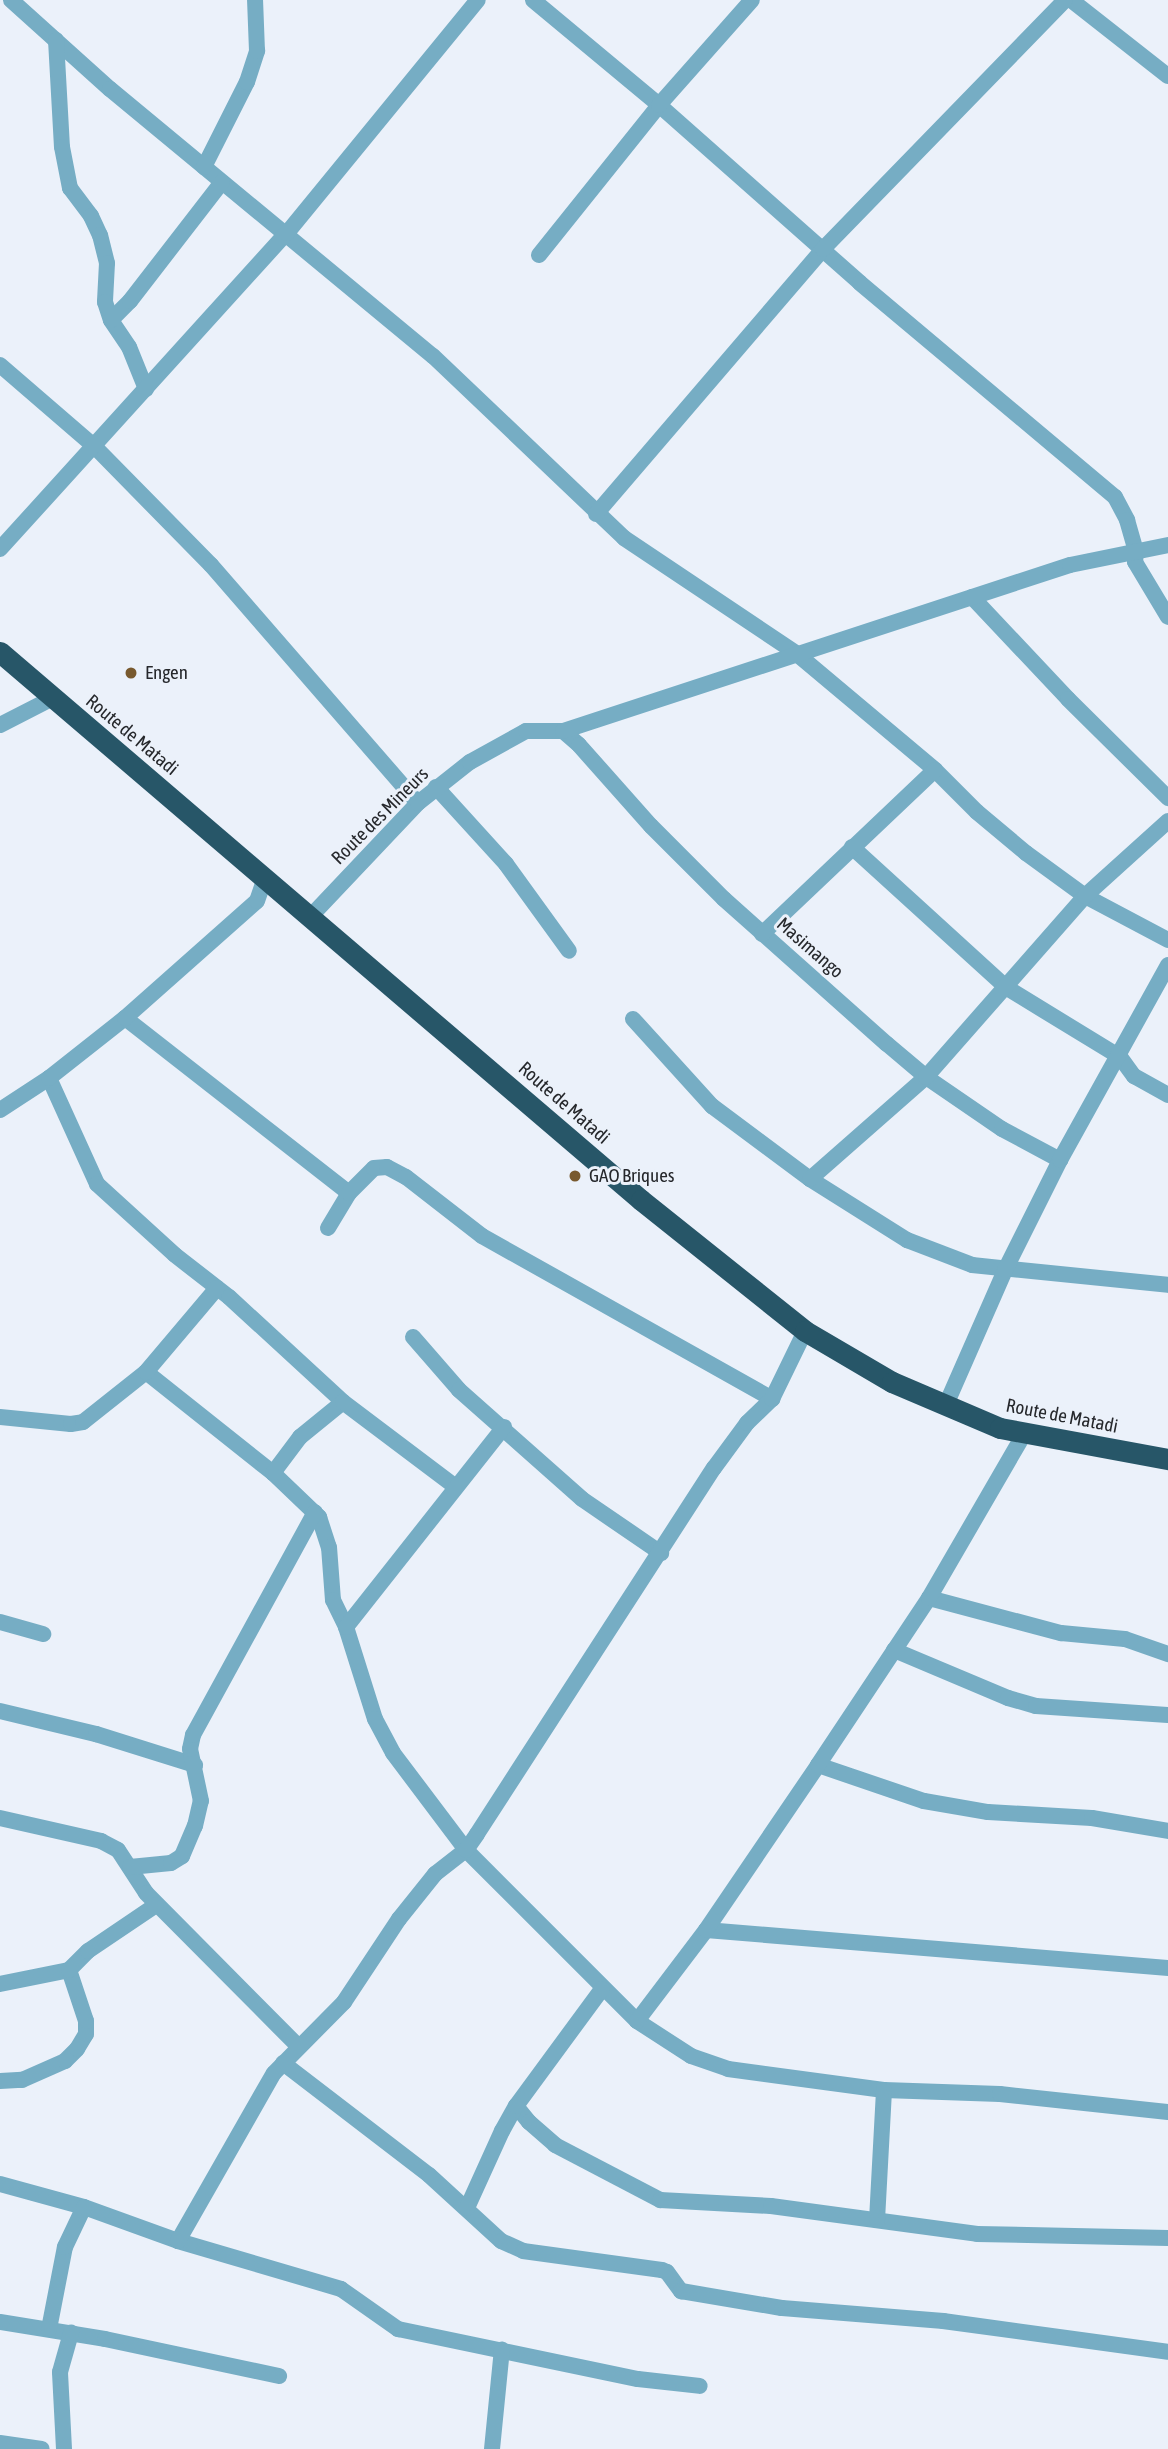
<!DOCTYPE html>
<html>
<head>
<meta charset="utf-8">
<style>
	body { margin:0 }
	#map { position:relative; width:1168px; height:2449px; overflow:hidden; background:#ebf1fa; font-family:"Asap Condensed",sans-serif }
	div>[style] { position:absolute }
	.street>* { height:16px; margin:-8px; padding:0 8px; transform-origin:8px; border-radius:8px; background:#76adc4 }
	.highway>* { height:21px; margin:-10.5px; padding:0 10.5px; transform-origin:10.5px; border-radius:10.5px; background:#275668 }
	.dots>* { width:19px; height:19px; translate:-50% -50%; box-sizing:border-box; border:4px solid #ebf1fa; border-radius:50% }
	span { translate:-50% -50%; white-space:nowrap; text-align:center; line-height:1.15; -webkit-text-stroke:6px #ebf1fa; paint-order:stroke }
	.poi-label { font-size:19px; color:#26282c }
	.left { translate:0 -50%; text-align:left }
	.street-label { font-size:19px; color:#26282c }
</style>
</head>
<body>
<div id="map">
	<div class="street">
		<i style="left:11px;top:0;width:133px;rotate:42deg"></i>
		<i style="left:110px;top:89px;width:419px;rotate:39.6deg"></i>
		<i style="left:433px;top:356px;width:264px;rotate:43.6deg"></i>
		<i style="left:624px;top:538px;width:208px;rotate:33.8deg"></i>
		<i style="left:797px;top:654px;width:180px;rotate:40deg"></i>
		<i style="left:935px;top:770px;width:59px;rotate:45deg"></i>
		<i style="left:977px;top:812px;width:64px;rotate:39.9deg"></i>
		<i style="left:1026px;top:853px;width:73px;rotate:36.1deg"></i>
		<i style="left:1085px;top:896px;width:94px;rotate:27.9deg"></i>
		<i style="left:533px;top:0;width:164px;rotate:39.8deg"></i>
		<i style="left:659px;top:105px;width:268px;rotate:41.5deg"></i>
		<i style="left:860px;top:283px;width:333px;rotate:40deg"></i>
		<i style="left:1115px;top:497px;width:26px;rotate:62deg"></i>
		<i style="left:1127px;top:520px;width:32px;rotate:74deg"></i>
		<i style="left:1136px;top:551px;width:11px;rotate:95deg"></i>
		<i style="left:1135px;top:562px;width:64px;rotate:59deg"></i>
		<i style="left:1071px;top:0;width:123px;rotate:38.1deg"></i>
		<i style="left:56px;top:40px;width:107px;rotate:86.8deg"></i>
		<i style="left:62px;top:147px;width:42px;rotate:79deg"></i>
		<i style="left:70px;top:188px;width:35px;rotate:53deg"></i>
		<i style="left:91px;top:216px;width:21px;rotate:65deg"></i>
		<i style="left:100px;top:235px;width:29px;rotate:76deg"></i>
		<i style="left:107px;top:263px;width:39px;rotate:93deg"></i>
		<i style="left:105px;top:302px;width:19px;rotate:72deg"></i>
		<i style="left:204px;top:167px;width:95px;rotate:-63.2deg"></i>
		<i style="left:247px;top:82px;width:33px;rotate:-72deg"></i>
		<i style="left:257px;top:51px;width:51px;rotate:-92.2deg"></i>
		<i style="left:539px;top:255px;width:192px;rotate:-51.3deg"></i>
		<i style="left:659px;top:105px;width:140px;rotate:-48.5deg"></i>
		<i style="left:0;top:365px;width:124px;rotate:40.8deg"></i>
		<i style="left:94px;top:446px;width:167px;rotate:45.5deg"></i>
		<i style="left:211px;top:565px;width:315px;rotate:49deg"></i>
		<i style="left:146px;top:389px;width:45px;rotate:-112deg"></i>
		<i style="left:129px;top:347px;width:32px;rotate:-124deg"></i>
		<i style="left:111px;top:320px;width:27px;rotate:-45deg"></i>
		<i style="left:130px;top:301px;width:150px;rotate:-52.3deg"></i>
		<i style="left:596px;top:514px;width:349px;rotate:-49.4deg"></i>
		<i style="left:823px;top:249px;width:347px;rotate:-45.8deg"></i>
		<i style="left:0;top:549px;width:427px;rotate:-47.8deg"></i>
		<i style="left:287px;top:233px;width:301px;rotate:-50.7deg"></i>
		<i style="left:972px;top:597px;width:140px;rotate:46.7deg"></i>
		<i style="left:1068px;top:699px;width:141px;rotate:44.7deg"></i>
		<i style="left:0;top:725px;width:59px;rotate:-27deg"></i>
		<i style="left:563px;top:731px;width:21px;rotate:41deg"></i>
		<i style="left:579px;top:745px;width:108px;rotate:48.4deg"></i>
		<i style="left:651px;top:826px;width:103px;rotate:45deg"></i>
		<i style="left:724px;top:899px;width:218px;rotate:41.7deg"></i>
		<i style="left:887px;top:1044px;width:51px;rotate:40.2deg"></i>
		<i style="left:926px;top:1077px;width:92px;rotate:34.4deg"></i>
		<i style="left:1002px;top:1129px;width:66px;rotate:28.1deg"></i>
		<i style="left:436px;top:787px;width:104px;rotate:47.7deg"></i>
		<i style="left:506px;top:864px;width:107px;rotate:54.1deg"></i>
		<i style="left:852px;top:847px;width:210px;rotate:42.3deg"></i>
		<i style="left:1007px;top:988px;width:132px;rotate:31.4deg"></i>
		<i style="left:1120px;top:1057px;width:24px;rotate:54deg"></i>
		<i style="left:1134px;top:1076px;width:39px;rotate:29deg"></i>
		<i style="left:311px;top:916px;width:156px;rotate:-46.6deg"></i>
		<i style="left:418px;top:803px;width:66px;rotate:-38.3deg"></i>
		<i style="left:470px;top:762px;width:64px;rotate:-29deg"></i>
		<i style="left:526px;top:731px;width:37px"></i>
		<i style="left:563px;top:731px;width:533px;rotate:-18.13deg"></i>
		<i style="left:1070px;top:565px;width:100px;rotate:-11.5deg"></i>
		<i style="left:762px;top:934px;width:238px;rotate:-43.5deg"></i>
		<i style="left:125px;top:1018px;width:284px;rotate:38deg"></i>
		<i style="left:633px;top:1019px;width:118px;rotate:47.8deg"></i>
		<i style="left:712px;top:1106px;width:122px;rotate:36.7deg"></i>
		<i style="left:810px;top:1179px;width:115px;rotate:32.2deg"></i>
		<i style="left:907px;top:1240px;width:70px;rotate:21deg"></i>
		<i style="left:972px;top:1265px;width:197px;rotate:5.8deg"></i>
		<i style="left:49px;top:1078px;width:116px;rotate:65.6deg"></i>
		<i style="left:97px;top:1184px;width:105px;rotate:42.3deg"></i>
		<i style="left:175px;top:1255px;width:68px;rotate:37.9deg"></i>
		<i style="left:229px;top:1297px;width:155px;rotate:42.6deg"></i>
		<i style="left:0;top:1110px;width:59px;rotate:-33.1deg"></i>
		<i style="left:49px;top:1078px;width:97px;rotate:-38.3deg"></i>
		<i style="left:125px;top:1018px;width:176px;rotate:-41.6deg"></i>
		<i style="left:257px;top:901px;width:24px;rotate:-71deg"></i>
		<i style="left:810px;top:1179px;width:154px;rotate:-41.3deg"></i>
		<i style="left:926px;top:1077px;width:241px;rotate:-48.7deg"></i>
		<i style="left:1085px;top:896px;width:112px;rotate:-42.1deg"></i>
		<i style="left:328px;top:1228px;width:41px;rotate:-59deg"></i>
		<i style="left:349px;top:1193px;width:35px;rotate:-45deg"></i>
		<i style="left:374px;top:1168px;width:13px;rotate:-4deg"></i>
		<i style="left:387px;top:1167px;width:21px;rotate:28deg"></i>
		<i style="left:406px;top:1177px;width:96px;rotate:37.8deg"></i>
		<i style="left:482px;top:1236px;width:333px;rotate:29.3deg"></i>
		<i style="left:413px;top:1337px;width:70px;rotate:49deg"></i>
		<i style="left:459px;top:1390px;width:164px;rotate:41.5deg"></i>
		<i style="left:582px;top:1499px;width:96px;rotate:34.4deg"></i>
		<i style="left:146px;top:1372px;width:162px;rotate:38.5deg"></i>
		<i style="left:273px;top:1473px;width:64px;rotate:43.7deg"></i>
		<i style="left:319px;top:1517px;width:32px;rotate:72deg"></i>
		<i style="left:329px;top:1547px;width:53px;rotate:85.7deg"></i>
		<i style="left:333px;top:1600px;width:30px;rotate:64deg"></i>
		<i style="left:346px;top:1627px;width:96px;rotate:72.5deg"></i>
		<i style="left:375px;top:1719px;width:38px;rotate:62deg"></i>
		<i style="left:393px;top:1753px;width:121px;rotate:53deg"></i>
		<i style="left:466px;top:1850px;width:242px;rotate:45deg"></i>
		<i style="left:637px;top:2021px;width:64px;rotate:32.9deg"></i>
		<i style="left:691px;top:2056px;width:39px;rotate:19deg"></i>
		<i style="left:728px;top:2069px;width:157px;rotate:7.7deg"></i>
		<i style="left:884px;top:2090px;width:116px;rotate:2deg"></i>
		<i style="left:1000px;top:2094px;width:169px;rotate:6.1deg"></i>
		<i style="left:945px;top:1407px;width:150px;rotate:-66.3deg"></i>
		<i style="left:1005px;top:1270px;width:123px;rotate:-63.4deg"></i>
		<i style="left:1060px;top:1160px;width:223px;rotate:-61deg"></i>
		<i style="left:0;top:1417px;width:71px;rotate:5.6deg"></i>
		<i style="left:71px;top:1424px;width:12px;rotate:-9deg"></i>
		<i style="left:83px;top:1422px;width:80px;rotate:-38.4deg"></i>
		<i style="left:146px;top:1372px;width:110px;rotate:-49.8deg"></i>
		<i style="left:273px;top:1473px;width:45px;rotate:-53.1deg"></i>
		<i style="left:300px;top:1437px;width:55px;rotate:-39.1deg"></i>
		<i style="left:343px;top:1402px;width:141px;rotate:37deg"></i>
		<i style="left:929px;top:1598px;width:137px;rotate:14.9deg"></i>
		<i style="left:1061px;top:1633px;width:64px;rotate:5.4deg"></i>
		<i style="left:1125px;top:1639px;width:46px;rotate:19.2deg"></i>
		<i style="left:0;top:1622px;width:45px;rotate:15.6deg"></i>
		<i style="left:346px;top:1627px;width:255px;rotate:-51.7deg"></i>
		<i style="left:894px;top:1650px;width:124px;rotate:22.8deg"></i>
		<i style="left:1008px;top:1698px;width:29px;rotate:16deg"></i>
		<i style="left:1036px;top:1706px;width:132px;rotate:3.9deg"></i>
		<i style="left:0;top:1711px;width:99px;rotate:13.5deg"></i>
		<i style="left:96px;top:1734px;width:104px;rotate:17.4deg"></i>
		<i style="left:818px;top:1765px;width:112px;rotate:18.8deg"></i>
		<i style="left:924px;top:1801px;width:65px;rotate:9.8deg"></i>
		<i style="left:988px;top:1812px;width:104px;rotate:3.3deg"></i>
		<i style="left:1092px;top:1818px;width:77px;rotate:9.7deg"></i>
		<i style="left:0;top:1818px;width:104px;rotate:12.8deg"></i>
		<i style="left:101px;top:1841px;width:19px;rotate:28deg"></i>
		<i style="left:118px;top:1850px;width:51px;rotate:56.9deg"></i>
		<i style="left:146px;top:1893px;width:217px;rotate:45.2deg"></i>
		<i style="left:130px;top:1867px;width:41px;rotate:-5.6deg"></i>
		<i style="left:171px;top:1863px;width:13px;rotate:-32deg"></i>
		<i style="left:182px;top:1856px;width:33px;rotate:-67deg"></i>
		<i style="left:195px;top:1826px;width:26px;rotate:-77deg"></i>
		<i style="left:201px;top:1801px;width:53px;rotate:-101.9deg"></i>
		<i style="left:190px;top:1749px;width:14px;rotate:-78deg"></i>
		<i style="left:193px;top:1735px;width:254px;rotate:-61.3deg"></i>
		<i style="left:706px;top:1930px;width:464px;rotate:4.7deg"></i>
		<i style="left:0;top:1984px;width:70px;rotate:-11.5deg"></i>
		<i style="left:637px;top:2021px;width:114px;rotate:-52.8deg"></i>
		<i style="left:706px;top:1930px;width:199px;rotate:-55.8deg"></i>
		<i style="left:818px;top:1765px;width:201px;rotate:-56.4deg"></i>
		<i style="left:929px;top:1598px;width:190px;rotate:-59.9deg"></i>
		<i style="left:283px;top:2063px;width:184px;rotate:37.5deg"></i>
		<i style="left:429px;top:2175px;width:98px;rotate:42.5deg"></i>
		<i style="left:501px;top:2241px;width:24px;rotate:24deg"></i>
		<i style="left:523px;top:2251px;width:140px;rotate:7.8deg"></i>
		<i style="left:662px;top:2270px;width:5px;rotate:22deg"></i>
		<i style="left:667px;top:2272px;width:24px;rotate:54deg"></i>
		<i style="left:681px;top:2291px;width:102px;rotate:9.6deg"></i>
		<i style="left:782px;top:2308px;width:162px;rotate:4.6deg"></i>
		<i style="left:943px;top:2321px;width:227px;rotate:7.8deg"></i>
		<i style="left:0;top:2081px;width:22px;rotate:-3deg"></i>
		<i style="left:22px;top:2080px;width:47px;rotate:-23.8deg"></i>
		<i style="left:65px;top:2061px;width:17px;rotate:-45deg"></i>
		<i style="left:77px;top:2049px;width:17px;rotate:-59deg"></i>
		<i style="left:86px;top:2034px;width:13px;rotate:-90deg"></i>
		<i style="left:86px;top:2021px;width:54px;rotate:-108.4deg"></i>
		<i style="left:69px;top:1970px;width:27px;rotate:-45deg"></i>
		<i style="left:88px;top:1951px;width:82px;rotate:-34.1deg"></i>
		<i style="left:516px;top:2106px;width:21px;rotate:51deg"></i>
		<i style="left:529px;top:2122px;width:35px;rotate:41deg"></i>
		<i style="left:555px;top:2145px;width:119px;rotate:27.6deg"></i>
		<i style="left:660px;top:2200px;width:111px;rotate:3.1deg"></i>
		<i style="left:771px;top:2206px;width:208px;rotate:7.7deg"></i>
		<i style="left:977px;top:2234px;width:191px;rotate:1.2deg"></i>
		<i style="left:0;top:2184px;width:87px;rotate:15.3deg"></i>
		<i style="left:84px;top:2207px;width:100px;rotate:19.9deg"></i>
		<i style="left:178px;top:2241px;width:170px;rotate:16.4deg"></i>
		<i style="left:341px;top:2289px;width:70px;rotate:35.1deg"></i>
		<i style="left:398px;top:2329px;width:245px;rotate:11.8deg"></i>
		<i style="left:638px;top:2379px;width:62px;rotate:6.4deg"></i>
		<i style="left:467px;top:2208px;width:85px;rotate:-65.6deg"></i>
		<i style="left:502px;top:2131px;width:29px;rotate:-61deg"></i>
		<i style="left:516px;top:2106px;width:145px;rotate:-53.7deg"></i>
		<i style="left:877px;top:2220px;width:130px;rotate:-86.9deg"></i>
		<i style="left:178px;top:2241px;width:193px;rotate:-60.3deg"></i>
		<i style="left:274px;top:2073px;width:100px;rotate:-45.4deg"></i>
		<i style="left:344px;top:2002px;width:100px;rotate:-56.5deg"></i>
		<i style="left:399px;top:1919px;width:58px;rotate:-51.3deg"></i>
		<i style="left:435px;top:1874px;width:39px;rotate:-38deg"></i>
		<i style="left:466px;top:1850px;width:19px;rotate:-55deg"></i>
		<i style="left:477px;top:1834px;width:436px;rotate:-57.1deg"></i>
		<i style="left:714px;top:1468px;width:56px;rotate:-53.7deg"></i>
		<i style="left:747px;top:1423px;width:35px;rotate:-44deg"></i>
		<i style="left:772px;top:1399px;width:76px;rotate:-64.1deg"></i>
		<i style="left:0;top:2322px;width:106px;rotate:9.2deg"></i>
		<i style="left:105px;top:2339px;width:178px;rotate:12deg"></i>
		<i style="left:49px;top:2329px;width:84px;rotate:-79deg"></i>
		<i style="left:65px;top:2247px;width:44px;rotate:-64.6deg"></i>
		<i style="left:0;top:2443px;width:42px;rotate:8.1deg"></i>
		<i style="left:64px;top:2449px;width:77px;rotate:-93deg"></i>
		<i style="left:60px;top:2372px;width:41px;rotate:-74.2deg"></i>
		<i style="left:492px;top:2449px;width:100px;rotate:-84.3deg"></i>
	</div>
	<div class="highway">
		<i style="left:0;top:652px;width:843px;rotate:40.53deg"></i>
		<i style="left:641px;top:1200px;width:210px;rotate:38.6deg"></i>
		<i style="left:805px;top:1331px;width:101px;rotate:30.4deg"></i>
		<i style="left:892px;top:1382px;width:117px;rotate:23.1deg"></i>
		<i style="left:1000px;top:1428px;width:171px;rotate:10.5deg"></i>
	</div>
	<div class="dots">
		<i style="left:131px;top:673px;background:#78592e"></i>
		<i style="left:575px;top:1176px;background:#78592e"></i>
	</div>
	<div class="poi-label">
		<span class="left" style="left:145px;top:673px">Engen</span>
		<span class="left" style="left:589px;top:1176px">GAO Briques</span>
	</div>
	<div class="street-label">
		<span style="left:132px;top:735px;rotate:40deg">Route de Matadi</span>
		<span style="left:380px;top:816px;rotate:-45deg">Route des Mineurs</span>
		<span style="left:810px;top:948px;rotate:41deg">Masimango</span>
		<span style="left:564px;top:1103px;rotate:41deg">Route de Matadi</span>
		<span style="left:1062px;top:1416px;rotate:11deg">Route de Matadi</span>
	</div>
</div>
</body>
</html>
